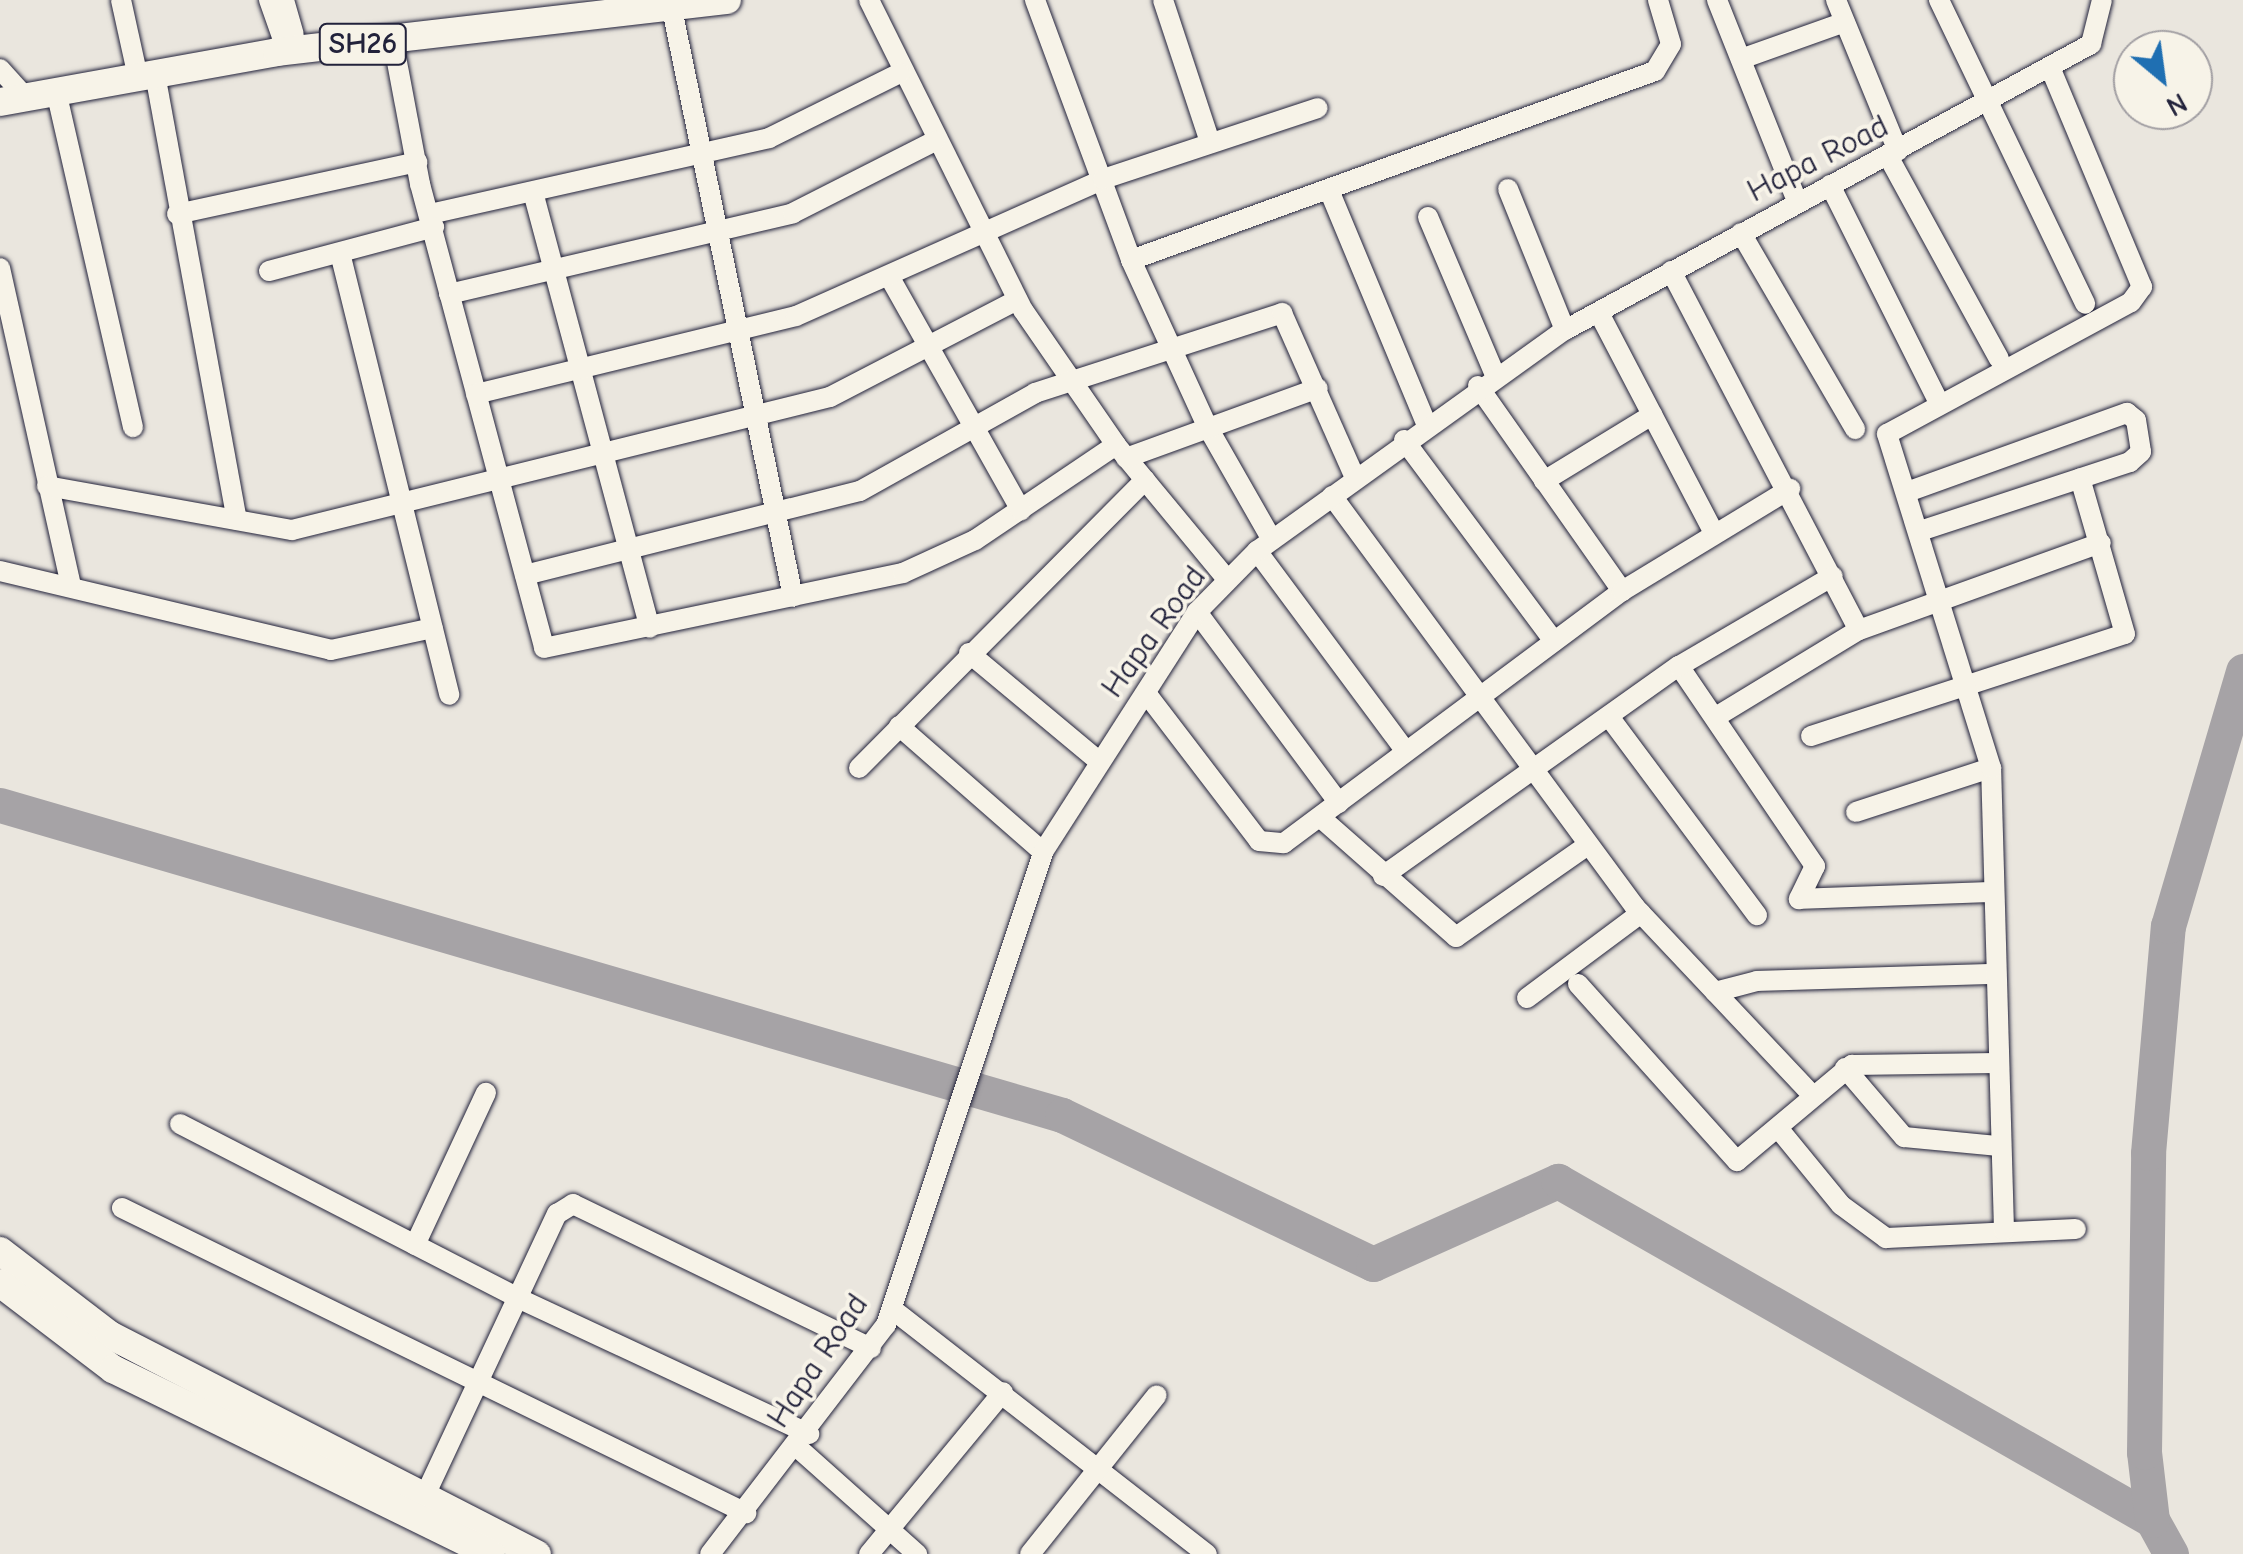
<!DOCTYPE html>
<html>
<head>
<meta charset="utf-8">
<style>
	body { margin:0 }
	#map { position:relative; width:2243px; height:1554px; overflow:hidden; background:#eae6de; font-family:"Comic Neue",sans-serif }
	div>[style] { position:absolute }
	.river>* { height:35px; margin:-17.5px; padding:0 17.5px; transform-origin:17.5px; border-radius:17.5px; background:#a6a3a6 }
	.roads { filter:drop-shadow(0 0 2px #22223b) drop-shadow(0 0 2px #22223b) }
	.minor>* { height:20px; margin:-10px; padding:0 10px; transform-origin:10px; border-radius:10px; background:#f7f3e8 }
	.major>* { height:28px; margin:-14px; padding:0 14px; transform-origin:14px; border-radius:14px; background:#f7f3e8 }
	span { translate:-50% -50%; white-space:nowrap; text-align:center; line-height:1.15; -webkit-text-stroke:8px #f7f3e8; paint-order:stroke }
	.shield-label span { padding:2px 8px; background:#f7f3e8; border:2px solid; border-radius:8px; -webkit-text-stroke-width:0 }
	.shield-label { font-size:30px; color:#22223b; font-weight:700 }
	.street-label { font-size:32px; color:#22223b }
	.north { position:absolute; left:2113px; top:30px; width:100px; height:100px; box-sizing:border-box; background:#f7f3e8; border:2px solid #a29fa3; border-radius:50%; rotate:151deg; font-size:28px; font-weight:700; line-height:40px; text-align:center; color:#22223b }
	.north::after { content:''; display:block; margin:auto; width:35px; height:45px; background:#1f6fb2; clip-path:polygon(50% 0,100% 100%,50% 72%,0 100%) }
</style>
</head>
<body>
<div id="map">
	<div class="river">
		<i style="left:0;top:805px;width:1106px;rotate:16.27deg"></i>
		<i style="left:1062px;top:1115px;width:345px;rotate:25.6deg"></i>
		<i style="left:1373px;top:1264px;width:203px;rotate:-24.2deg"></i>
		<i style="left:1558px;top:1181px;width:684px;rotate:29.71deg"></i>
		<i style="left:2171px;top:1554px;width:39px;rotate:-119deg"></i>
		<i style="left:2152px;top:1520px;width:68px;rotate:-96.7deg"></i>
		<i style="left:2144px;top:1452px;width:299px;rotate:-89.2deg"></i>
		<i style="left:2148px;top:1153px;width:228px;rotate:-85deg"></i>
		<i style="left:2168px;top:926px;width:266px;rotate:-73.6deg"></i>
	</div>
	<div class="roads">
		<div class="minor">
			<i style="left:121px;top:0;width:79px;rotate:77.6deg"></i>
			<i style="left:269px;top:0;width:54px;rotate:70.6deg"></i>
			<i style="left:284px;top:0;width:35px;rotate:74deg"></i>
			<i style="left:869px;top:0;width:346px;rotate:63.6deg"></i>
			<i style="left:1023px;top:310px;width:164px;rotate:55.4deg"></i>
			<i style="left:1116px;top:445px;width:174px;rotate:50.4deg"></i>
			<i style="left:1035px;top:0;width:277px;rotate:69.7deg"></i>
			<i style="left:1131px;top:260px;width:183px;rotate:65.4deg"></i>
			<i style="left:1207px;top:426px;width:131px;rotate:60.3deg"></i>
			<i style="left:1163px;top:0;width:150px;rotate:71.7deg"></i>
			<i style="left:1717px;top:0;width:216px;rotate:68.3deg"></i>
			<i style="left:1836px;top:0;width:163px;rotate:67.7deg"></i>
			<i style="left:1939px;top:0;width:337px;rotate:64.3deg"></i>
			<i style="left:672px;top:9px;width:600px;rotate:78.37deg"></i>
			<i style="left:393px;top:41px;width:146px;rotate:79.3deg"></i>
			<i style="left:420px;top:184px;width:480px;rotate:75deg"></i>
			<i style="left:544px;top:648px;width:367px;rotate:-11.8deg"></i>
			<i style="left:903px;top:573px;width:79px;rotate:-24.6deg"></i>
			<i style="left:975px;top:540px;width:170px;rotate:-34deg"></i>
			<i style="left:1741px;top:59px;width:110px;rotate:-19.6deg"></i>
			<i style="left:0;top:69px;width:38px;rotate:48deg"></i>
			<i style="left:155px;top:74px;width:453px;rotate:79.6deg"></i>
			<i style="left:56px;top:91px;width:345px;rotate:77.1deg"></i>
			<i style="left:1888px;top:156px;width:231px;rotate:61.3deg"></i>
			<i style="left:1830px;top:185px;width:244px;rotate:63.4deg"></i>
			<i style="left:1508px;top:189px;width:152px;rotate:68deg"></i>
			<i style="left:1329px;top:190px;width:252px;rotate:67.4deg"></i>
			<i style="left:533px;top:192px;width:451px;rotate:75deg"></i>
			<i style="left:177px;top:214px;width:246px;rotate:-12.2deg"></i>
			<i style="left:430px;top:214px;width:347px;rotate:-12.6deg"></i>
			<i style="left:769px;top:138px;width:146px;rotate:-26.4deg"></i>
			<i style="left:1428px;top:217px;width:172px;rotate:67deg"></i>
			<i style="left:1741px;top:233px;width:227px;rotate:59.8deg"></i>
			<i style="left:340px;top:253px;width:455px;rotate:76.1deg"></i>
			<i style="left:1131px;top:260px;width:557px;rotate:-19.83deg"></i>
			<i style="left:1655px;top:71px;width:31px;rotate:-59deg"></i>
			<i style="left:1671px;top:44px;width:46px;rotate:-106.5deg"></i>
			<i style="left:0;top:268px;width:326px;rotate:77.4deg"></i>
			<i style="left:269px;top:271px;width:171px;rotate:-14.9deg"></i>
			<i style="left:1671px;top:271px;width:405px;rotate:62.4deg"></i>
			<i style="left:889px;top:276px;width:269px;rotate:60.6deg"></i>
			<i style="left:449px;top:294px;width:353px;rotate:-13.2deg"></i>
			<i style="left:793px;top:213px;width:159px;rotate:-26.9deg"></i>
			<i style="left:1599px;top:313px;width:248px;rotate:62.4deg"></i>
			<i style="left:1478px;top:386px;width:251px;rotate:54.9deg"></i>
			<i style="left:476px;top:394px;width:329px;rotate:-13.7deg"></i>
			<i style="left:796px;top:316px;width:336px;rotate:-24deg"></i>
			<i style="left:1103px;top:179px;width:226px;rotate:-18.3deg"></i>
			<i style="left:1404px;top:440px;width:251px;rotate:53.3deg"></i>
			<i style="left:1126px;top:458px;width:204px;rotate:-20deg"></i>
			<i style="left:1544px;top:481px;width:127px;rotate:-31.4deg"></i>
			<i style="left:47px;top:486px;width:249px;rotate:10.2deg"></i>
			<i style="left:292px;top:530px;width:554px;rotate:-13.89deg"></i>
			<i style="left:830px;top:397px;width:211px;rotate:-27.4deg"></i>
			<i style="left:1907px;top:492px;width:234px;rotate:-19.8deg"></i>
			<i style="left:2127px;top:413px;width:11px;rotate:38deg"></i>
			<i style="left:2136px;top:420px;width:32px;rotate:81deg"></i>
			<i style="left:2141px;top:452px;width:15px;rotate:138deg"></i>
			<i style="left:2130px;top:462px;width:221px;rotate:161.8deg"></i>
			<i style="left:1332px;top:496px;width:511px;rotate:53.6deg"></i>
			<i style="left:1635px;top:907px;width:258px;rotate:46.7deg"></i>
			<i style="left:1257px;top:551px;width:247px;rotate:53.4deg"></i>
			<i style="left:0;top:571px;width:340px;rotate:13.4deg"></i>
			<i style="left:331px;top:650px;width:104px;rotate:-12.2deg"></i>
			<i style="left:525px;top:575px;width:345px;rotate:-14.1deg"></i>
			<i style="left:860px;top:491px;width:201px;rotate:-29.2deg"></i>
			<i style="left:1035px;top:393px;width:260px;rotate:-17.9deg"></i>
			<i style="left:1282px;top:313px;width:180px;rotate:66.1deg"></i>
			<i style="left:1197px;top:612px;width:238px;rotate:53.4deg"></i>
			<i style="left:969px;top:653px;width:170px;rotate:39.8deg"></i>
			<i style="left:1679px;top:666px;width:242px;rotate:55.8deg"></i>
			<i style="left:1815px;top:866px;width:37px;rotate:116deg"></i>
			<i style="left:1799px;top:899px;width:195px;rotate:-2.1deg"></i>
			<i style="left:1146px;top:693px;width:186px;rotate:52.6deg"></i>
			<i style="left:1259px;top:841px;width:25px;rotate:5deg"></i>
			<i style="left:1284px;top:843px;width:422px;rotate:-36.7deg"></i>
			<i style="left:1622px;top:591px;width:197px;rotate:-31.3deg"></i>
			<i style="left:1719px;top:715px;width:164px;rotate:-31.3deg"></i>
			<i style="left:1859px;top:630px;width:257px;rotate:-19.8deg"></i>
			<i style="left:1610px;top:718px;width:246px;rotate:53.3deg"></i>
			<i style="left:899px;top:726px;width:191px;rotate:41.2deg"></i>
			<i style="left:1811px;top:736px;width:330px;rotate:-18deg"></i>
			<i style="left:2125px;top:634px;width:162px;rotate:-106.1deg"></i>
			<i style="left:859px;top:768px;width:406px;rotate:-45.2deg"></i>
			<i style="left:1856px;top:812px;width:142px;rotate:-18.1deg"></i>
			<i style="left:1321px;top:818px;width:180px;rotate:41.4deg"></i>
			<i style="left:1456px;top:937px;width:161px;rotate:-34.9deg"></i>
			<i style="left:1383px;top:876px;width:363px;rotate:-35.4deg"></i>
			<i style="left:1679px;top:666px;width:178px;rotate:-30.3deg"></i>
			<i style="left:1578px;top:984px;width:238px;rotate:48.1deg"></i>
			<i style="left:1737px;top:1161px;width:150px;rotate:-39.9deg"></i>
			<i style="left:1852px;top:1065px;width:145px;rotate:-0.8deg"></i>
			<i style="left:1715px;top:992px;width:43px;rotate:-14.7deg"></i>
			<i style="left:1757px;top:981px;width:239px;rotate:-1.7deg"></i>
			<i style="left:1527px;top:998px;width:142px;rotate:-36.7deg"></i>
			<i style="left:1845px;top:1068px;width:91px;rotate:49.5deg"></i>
			<i style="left:1904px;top:1137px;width:93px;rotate:5.5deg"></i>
			<i style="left:180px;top:1124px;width:385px;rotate:27.2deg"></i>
			<i style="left:522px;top:1300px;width:317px;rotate:25deg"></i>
			<i style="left:1778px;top:1128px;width:99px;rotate:50.7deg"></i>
			<i style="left:1841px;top:1205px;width:56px;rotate:36.3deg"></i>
			<i style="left:1886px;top:1238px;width:190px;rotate:-2.7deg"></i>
			<i style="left:122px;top:1208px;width:695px;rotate:26.05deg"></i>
			<i style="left:2004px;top:1230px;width:462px;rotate:-91.6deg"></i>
			<i style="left:1991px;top:768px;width:350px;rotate:-107.3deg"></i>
			<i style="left:1887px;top:434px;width:277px;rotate:-28.4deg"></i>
			<i style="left:2131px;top:302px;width:19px;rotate:-54deg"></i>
			<i style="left:2142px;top:287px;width:236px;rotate:-112.7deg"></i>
			<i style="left:415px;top:1245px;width:168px;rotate:-65deg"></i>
			<i style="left:892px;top:1309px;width:399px;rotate:37.9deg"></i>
			<i style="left:797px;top:1447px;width:161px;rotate:41.7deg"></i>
			<i style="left:420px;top:1506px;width:323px;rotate:-64.9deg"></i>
			<i style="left:557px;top:1214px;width:19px;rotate:-32deg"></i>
			<i style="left:573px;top:1204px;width:331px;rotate:25.8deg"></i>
			<i style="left:710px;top:1554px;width:289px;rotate:-52.5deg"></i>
			<i style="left:886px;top:1325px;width:498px;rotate:-71.6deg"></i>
			<i style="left:1043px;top:852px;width:285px;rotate:-57.3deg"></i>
			<i style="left:1197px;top:612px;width:86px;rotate:-45.5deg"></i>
			<i style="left:1257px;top:551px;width:379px;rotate:-35.7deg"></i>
			<i style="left:1565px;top:330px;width:599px;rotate:-28.53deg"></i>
			<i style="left:2091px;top:44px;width:45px;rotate:-76deg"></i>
			<i style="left:869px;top:1554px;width:210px;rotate:-50.4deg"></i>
			<i style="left:1030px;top:1554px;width:203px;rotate:-51.4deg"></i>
		</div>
		<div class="major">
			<i style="left:0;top:102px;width:281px;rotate:-10.2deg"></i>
			<i style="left:277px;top:52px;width:453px;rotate:-6.6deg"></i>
			<i style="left:0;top:1251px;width:138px;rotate:37.4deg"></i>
			<i style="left:110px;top:1335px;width:480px;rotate:27.2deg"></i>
			<i style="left:0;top:1283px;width:142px;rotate:37.3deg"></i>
			<i style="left:113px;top:1369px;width:421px;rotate:26.1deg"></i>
		</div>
	</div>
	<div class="shield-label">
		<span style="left:363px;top:44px">SH26</span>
	</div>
	<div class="street-label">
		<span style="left:1818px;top:159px;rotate:-27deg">Hapa Road</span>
		<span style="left:1154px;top:632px;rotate:-54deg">Hapa Road</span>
		<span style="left:818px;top:1361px;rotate:-56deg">Hapa Road</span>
	</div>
	<div class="north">N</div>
</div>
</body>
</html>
